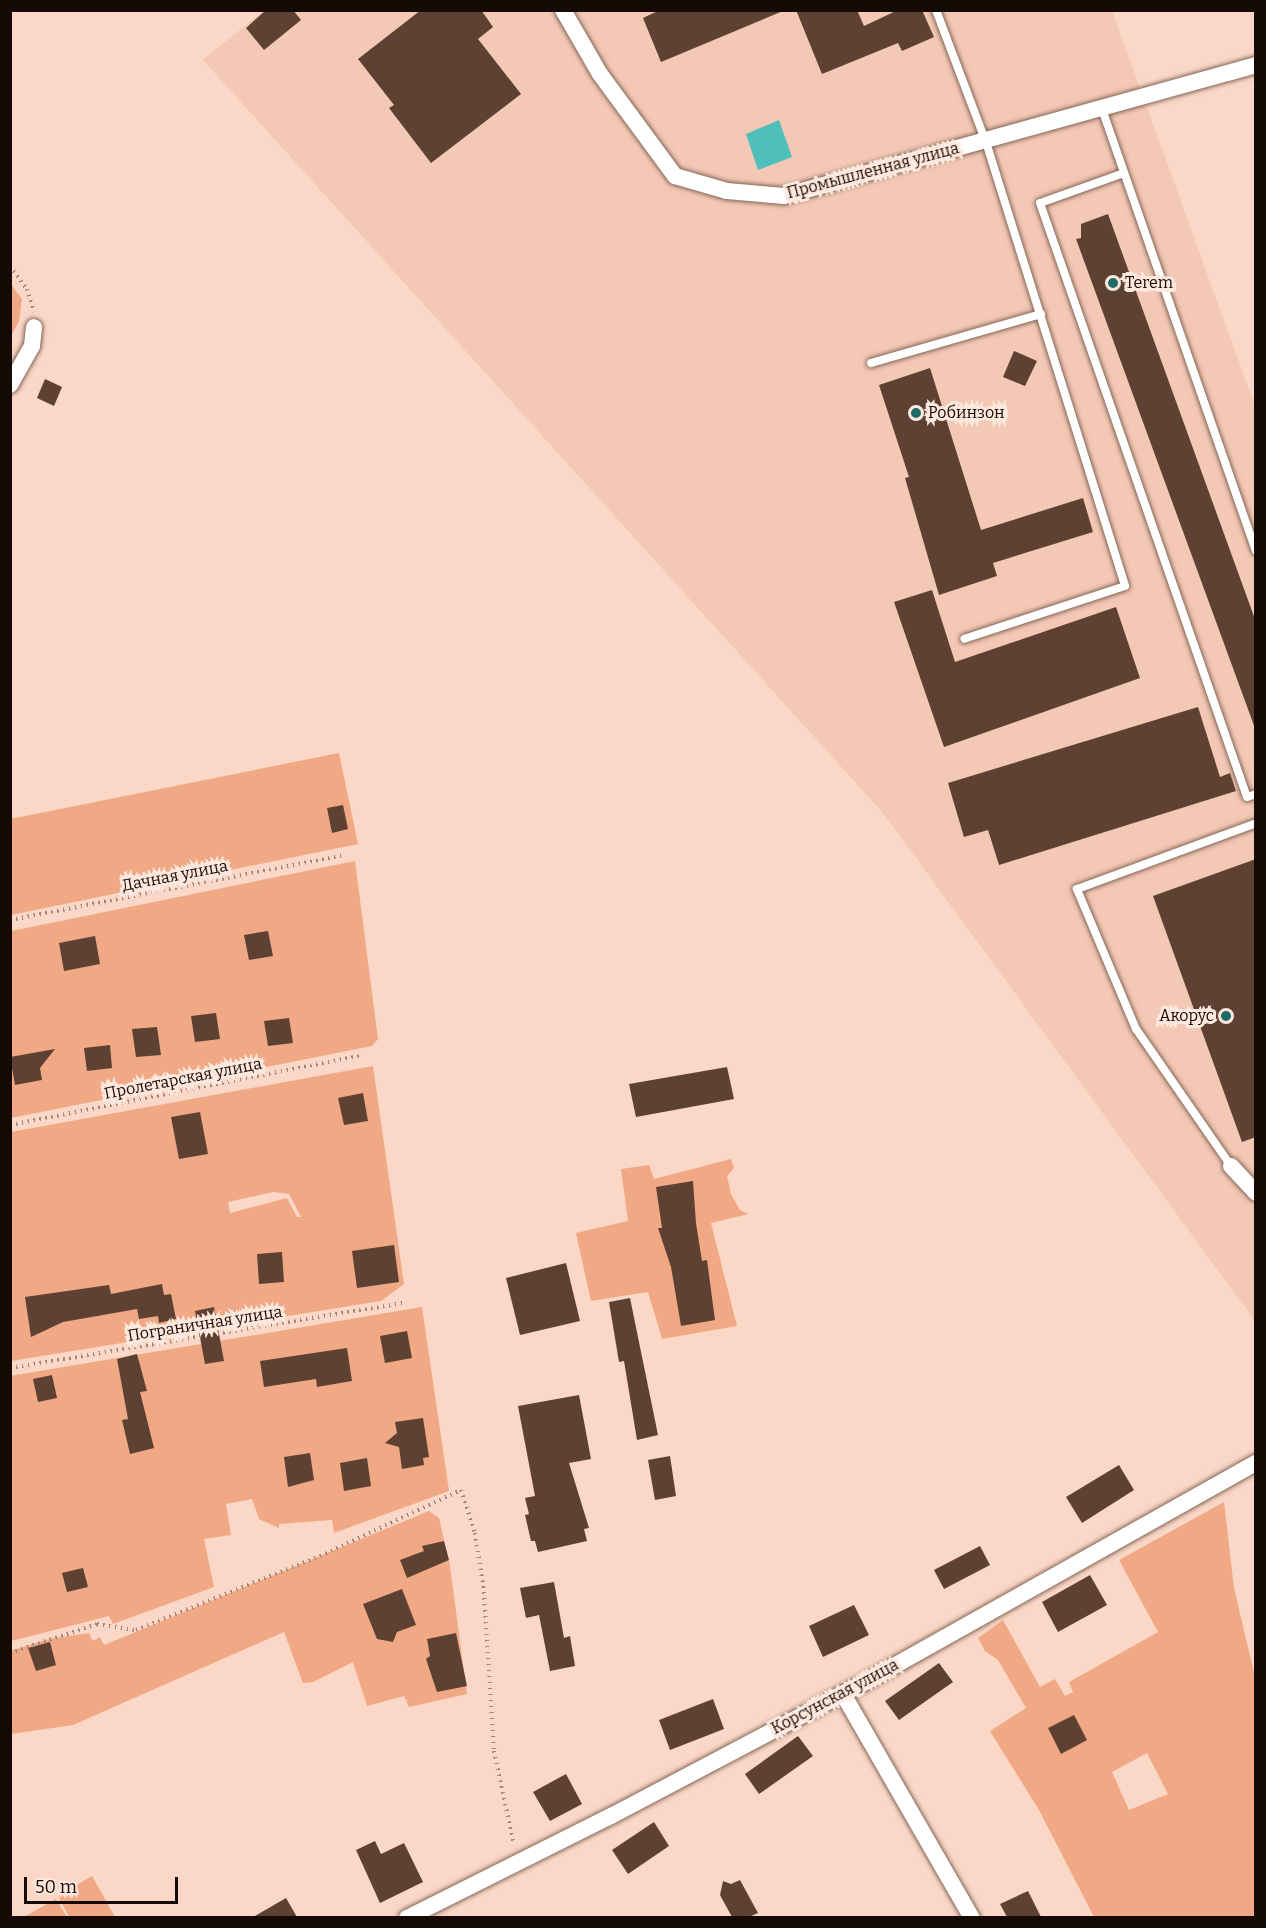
<!DOCTYPE html>
<html>
<head>
<meta charset="utf-8">
<style>
	body { margin:0 }
	#map { position:relative; width:1266px; height:1928px; overflow:hidden; background:#fad7c6; font-family:Bitter,serif }
	div>[style] { position:absolute }
	.built>* { inset:0; background:#f3c8b4 }
	.green>* { inset:0; background:#f1a985 }
	.water>* { inset:0; background:#4ebfba }
	.building>* { inset:0; background:#5d4133 }
	.path>* { height:4px; margin-top:-2px; transform-origin:0; background:repeating-linear-gradient(90deg,#a0867b 0 1.5px,transparent 0 6px) }
	.roads { filter:drop-shadow(0 0 2px #846657) drop-shadow(0 0 2px #846657) }
	.lane>* { height:8px; margin:-4px; padding:0 4px; transform-origin:4px; border-radius:4px; background:#fff }
	.street>* { height:16px; margin:-8px; padding:0 8px; transform-origin:8px; border-radius:8px; background:#fff }
	.dots>* { width:16px; height:16px; translate:-50% -50%; box-sizing:border-box; border:3px solid #fde8dd; border-radius:50% }
	span { translate:-50% -50%; white-space:nowrap; text-align:center; line-height:1.15; -webkit-text-stroke:6px #fde8dd; paint-order:stroke }
	.street-label { font-size:16px; color:#160a06 }
	.poi-label { font-size:16px; color:#160a06 }
	.left { translate:0 -50%; text-align:left }
	.right { translate:-100% -50%; text-align:right }
	.frame { position:absolute; inset:0; border:12px solid #160a06; pointer-events:none }
	.scale { position:absolute; left:24px; top:1877px; width:154px; height:27px; box-sizing:border-box; border:3px solid #160a06; border-top:0; padding-left:8px; font-size:18px; line-height:21px; white-space:nowrap; color:#160a06; -webkit-text-stroke:4px #fde8dd; paint-order:stroke }
</style>
</head>
<body>
<div id="map">
	<div class="built">
		<i style="clip-path:polygon(263px 11px,1112px 11px,1255px 406px,1255px 1321px,883px 813px,203px 60px)"></i>
	</div>
	<div class="green">
		<i style="clip-path:polygon(11px 284px,22px 299px,19px 321px,11px 336px)"></i>
		<i style="clip-path:polygon(339px 753px,358px 844px,11px 915px,10px 819px)"></i>
		<i style="clip-path:polygon(355px 861px,378px 1039px,372px 1046px,11px 1118px,11px 931px)"></i>
		<i style="clip-path:polygon(evenodd,373px 1066px,404px 1284px,381px 1301px,11px 1361px,11px 1132px,373px 1066px,273px 1192px,289px 1194px,301px 1217px,297px 1217px,287px 1198px,230px 1213px,228px 1202px,273px 1192px)"></i>
		<i style="clip-path:polygon(731px 1159px,734px 1168px,727px 1176px,731px 1194px,740px 1210px,748px 1214px,711px 1223px,737px 1326px,662px 1339px,648px 1292px,591px 1301px,576px 1233px,628px 1221px,621px 1169px,649px 1165px,654px 1179px)"></i>
		<i style="clip-path:polygon(422px 1307px,449px 1491px,334px 1533px,332px 1520px,279px 1524px,279px 1528px,259px 1519px,252px 1499px,226px 1504px,231px 1535px,204px 1539px,214px 1587px,113px 1624px,109px 1616px,11px 1641px,10px 1376px)"></i>
		<i style="clip-path:polygon(evenodd,1224px 1502px,1234px 1588px,1255px 1677px,1255px 1917px,1094px 1917px,1039px 1810px,990px 1731px,1026px 1708px,998px 1660px,985px 1651px,978px 1638px,1003px 1620px,1040px 1687px,1055px 1679px,1065px 1696px,1073px 1692px,1069px 1682px,1158px 1632px,1119px 1560px,1224px 1502px,1147px 1753px,1168px 1794px,1129px 1810px,1112px 1772px,1147px 1753px)"></i>
		<i style="clip-path:polygon(429px 1511px,439px 1518px,450px 1566px,467px 1694px,409px 1707px,404px 1696px,367px 1706px,353px 1662px,313px 1682px,303px 1683px,284px 1632px,73px 1725px,11px 1734px,10px 1651px,49px 1639px,89px 1633px,93px 1641px,100px 1637px,104px 1645px)"></i>
		<i style="clip-path:polygon(92px 1876px,115px 1917px,69px 1917px,58px 1896px)"></i>
		<i style="clip-path:polygon(56px 1899px,67px 1917px,24px 1917px)"></i>
	</div>
	<div class="water">
		<i style="clip-path:polygon(779px 120px,792px 157px,758px 170px,746px 134px)"></i>
	</div>
	<div class="building">
		<i style="clip-path:polygon(266px 10px,293px 10px,301px 20px,264px 50px,246px 28px)"></i>
		<i style="clip-path:polygon(421px 10px,481px 10px,493px 27px,478px 39px,521px 94px,431px 163px,389px 108px,394px 105px,358px 59px)"></i>
		<i style="clip-path:polygon(660px 10px,783px 10px,783px 11px,661px 62px,643px 18px)"></i>
		<i style="clip-path:polygon(796px 10px,857px 10px,864px 26px,898px 10px,922px 10px,934px 37px,902px 51px,898px 43px,822px 74px)"></i>
		<i style="clip-path:polygon(1108px 214px,1256px 622px,1256px 731px,1076px 239px,1081px 238px,1081px 224px)"></i>
		<i style="clip-path:polygon(1014px 351px,1037px 361px,1025px 386px,1003px 377px)"></i>
		<i style="clip-path:polygon(930px 368px,981px 530px,1083px 498px,1093px 532px,993px 563px,997px 576px,939px 595px,905px 478px,909px 477px,879px 385px)"></i>
		<i style="clip-path:polygon(45px 379px,62px 387px,54px 406px,37px 398px)"></i>
		<i style="clip-path:polygon(932px 590px,955px 662px,1116px 607px,1140px 678px,944px 747px,894px 602px)"></i>
		<i style="clip-path:polygon(1198px 707px,1220px 777px,1230px 773px,1236px 791px,999px 865px,988px 830px,964px 837px,948px 783px)"></i>
		<i style="clip-path:polygon(343px 805px,348px 829px,332px 833px,327px 808px)"></i>
		<i style="clip-path:polygon(1256px 859px,1256px 1137px,1242px 1142px,1153px 896px)"></i>
		<i style="clip-path:polygon(268px 931px,273px 956px,249px 960px,244px 935px)"></i>
		<i style="clip-path:polygon(95px 936px,100px 964px,64px 971px,59px 943px)"></i>
		<i style="clip-path:polygon(216px 1013px,220px 1039px,195px 1042px,191px 1016px)"></i>
		<i style="clip-path:polygon(289px 1018px,293px 1043px,268px 1046px,264px 1021px)"></i>
		<i style="clip-path:polygon(157px 1027px,161px 1055px,136px 1057px,132px 1029px)"></i>
		<i style="clip-path:polygon(110px 1045px,112px 1068px,87px 1071px,84px 1048px)"></i>
		<i style="clip-path:polygon(55px 1049px,40px 1068px,42px 1080px,15px 1085px,10px 1057px)"></i>
		<i style="clip-path:polygon(727px 1067px,734px 1099px,636px 1117px,629px 1084px)"></i>
		<i style="clip-path:polygon(363px 1093px,368px 1121px,344px 1125px,338px 1098px)"></i>
		<i style="clip-path:polygon(200px 1112px,208px 1154px,179px 1159px,171px 1117px)"></i>
		<i style="clip-path:polygon(693px 1181px,696px 1223px,702px 1261px,707px 1260px,715px 1320px,681px 1326px,671px 1267px,658px 1228px,662px 1228px,656px 1187px)"></i>
		<i style="clip-path:polygon(394px 1245px,399px 1282px,357px 1288px,352px 1251px)"></i>
		<i style="clip-path:polygon(282px 1252px,284px 1282px,259px 1284px,257px 1254px)"></i>
		<i style="clip-path:polygon(566px 1263px,580px 1321px,520px 1335px,506px 1278px)"></i>
		<i style="clip-path:polygon(162px 1284px,164px 1295px,171px 1294px,176px 1319px,159px 1323px,158px 1316px,139px 1319px,137px 1309px,63px 1322px,31px 1337px,25px 1297px,109px 1285px,111px 1294px)"></i>
		<i style="clip-path:polygon(630px 1298px,658px 1435px,637px 1440px,624px 1361px,619px 1362px,609px 1302px)"></i>
		<i style="clip-path:polygon(214px 1307px,224px 1361px,205px 1364px,195px 1311px)"></i>
		<i style="clip-path:polygon(407px 1331px,412px 1358px,385px 1363px,380px 1336px)"></i>
		<i style="clip-path:polygon(347px 1348px,352px 1381px,317px 1387px,316px 1379px,264px 1387px,260px 1361px)"></i>
		<i style="clip-path:polygon(137px 1354px,147px 1391px,140px 1392px,154px 1448px,130px 1454px,122px 1420px,128px 1419px,117px 1359px)"></i>
		<i style="clip-path:polygon(52px 1375px,57px 1398px,38px 1402px,33px 1379px)"></i>
		<i style="clip-path:polygon(579px 1395px,591px 1459px,569px 1463px,589px 1528px,584px 1529px,587px 1541px,538px 1552px,535px 1541px,531px 1541px,525px 1515px,529px 1514px,525px 1498px,535px 1496px,518px 1406px)"></i>
		<i style="clip-path:polygon(423px 1418px,429px 1457px,423px 1458px,424px 1465px,402px 1469px,399px 1447px,385px 1443px,397px 1433px,395px 1422px)"></i>
		<i style="clip-path:polygon(310px 1453px,314px 1480px,288px 1487px,284px 1457px)"></i>
		<i style="clip-path:polygon(670px 1456px,676px 1496px,655px 1500px,648px 1460px)"></i>
		<i style="clip-path:polygon(367px 1458px,371px 1486px,344px 1491px,340px 1463px)"></i>
		<i style="clip-path:polygon(1119px 1465px,1134px 1490px,1082px 1523px,1066px 1497px)"></i>
		<i style="clip-path:polygon(444px 1541px,449px 1560px,407px 1578px,400px 1560px,424px 1551px,422px 1546px)"></i>
		<i style="clip-path:polygon(980px 1546px,990px 1565px,944px 1589px,934px 1570px)"></i>
		<i style="clip-path:polygon(83px 1568px,88px 1587px,67px 1592px,62px 1573px)"></i>
		<i style="clip-path:polygon(1090px 1575px,1107px 1605px,1058px 1632px,1042px 1602px)"></i>
		<i style="clip-path:polygon(554px 1582px,564px 1638px,570px 1636px,575px 1666px,550px 1671px,539px 1615px,526px 1618px,520px 1588px)"></i>
		<i style="clip-path:polygon(402px 1589px,416px 1625px,397px 1632px,393px 1642px,377px 1639px,363px 1604px)"></i>
		<i style="clip-path:polygon(854px 1605px,869px 1635px,823px 1657px,809px 1626px)"></i>
		<i style="clip-path:polygon(456px 1633px,467px 1686px,437px 1692px,426px 1659px,430px 1656px,427px 1639px)"></i>
		<i style="clip-path:polygon(50px 1642px,56px 1665px,36px 1671px,28px 1648px)"></i>
		<i style="clip-path:polygon(939px 1663px,953px 1682px,899px 1720px,885px 1701px)"></i>
		<i style="clip-path:polygon(713px 1699px,724px 1729px,670px 1750px,659px 1720px)"></i>
		<i style="clip-path:polygon(1074px 1715px,1087px 1740px,1061px 1754px,1048px 1728px)"></i>
		<i style="clip-path:polygon(798px 1736px,813px 1756px,759px 1794px,745px 1774px)"></i>
		<i style="clip-path:polygon(566px 1774px,582px 1804px,550px 1821px,533px 1792px)"></i>
		<i style="clip-path:polygon(654px 1822px,669px 1846px,628px 1874px,612px 1850px)"></i>
		<i style="clip-path:polygon(375px 1841px,381px 1854px,404px 1843px,423px 1882px,380px 1903px,356px 1850px)"></i>
		<i style="clip-path:polygon(740px 1880px,758px 1913px,749px 1917px,732px 1917px,720px 1895px,723px 1881px,731px 1884px)"></i>
		<i style="clip-path:polygon(1028px 1891px,1041px 1917px,1007px 1917px,1000px 1904px)"></i>
		<i style="clip-path:polygon(286px 1898px,297px 1917px,253px 1917px)"></i>
	</div>
	<div class="path">
		<i style="left:10px;top:266px;width:29px;rotate:54deg"></i>
		<i style="left:27px;top:289px;width:24px;rotate:73deg"></i>
		<i style="left:10px;top:920px;width:340px;rotate:-11deg"></i>
		<i style="left:10px;top:1125px;width:357px;rotate:-11.2deg"></i>
		<i style="left:10px;top:1368px;width:398px;rotate:-9.4deg"></i>
		<i style="left:10px;top:1653px;width:92px;rotate:-18.4deg"></i>
		<i style="left:97px;top:1624px;width:39px;rotate:9deg"></i>
		<i style="left:136px;top:1630px;width:198px;rotate:-21.9deg"></i>
		<i style="left:320px;top:1556px;width:156px;rotate:-25.1deg"></i>
		<i style="left:461px;top:1490px;width:45px;rotate:72deg"></i>
		<i style="left:475px;top:1533px;width:60px;rotate:81.3deg"></i>
		<i style="left:484px;top:1592px;width:159px;rotate:86.4deg"></i>
		<i style="left:494px;top:1751px;width:96px;rotate:78deg"></i>
	</div>
	<div class="roads">
		<div class="lane">
			<i style="left:936px;top:10px;width:141px;rotate:69.3deg"></i>
			<i style="left:986px;top:142px;width:465px;rotate:72.6deg"></i>
			<i style="left:1125px;top:586px;width:169px;rotate:161.8deg"></i>
			<i style="left:1102px;top:109px;width:468px;rotate:70.8deg"></i>
			<i style="left:1124px;top:173px;width:89px;rotate:160.3deg"></i>
			<i style="left:1040px;top:203px;width:629px;rotate:70.79deg"></i>
			<i style="left:1247px;top:797px;width:9px;rotate:-18deg"></i>
			<i style="left:871px;top:363px;width:177px;rotate:-16.1deg"></i>
			<i style="left:1231px;top:1166px;width:167px;rotate:-124.7deg"></i>
			<i style="left:1136px;top:1029px;width:152px;rotate:-112.9deg"></i>
			<i style="left:1077px;top:889px;width:191px;rotate:-20.2deg"></i>
		</div>
		<div class="street">
			<i style="left:563px;top:10px;width:74px;rotate:60deg"></i>
			<i style="left:600px;top:74px;width:127px;rotate:53.7deg"></i>
			<i style="left:675px;top:176px;width:54px;rotate:16.1deg"></i>
			<i style="left:727px;top:191px;width:57px;rotate:5deg"></i>
			<i style="left:784px;top:196px;width:490px;rotate:-15.5deg"></i>
			<i style="left:10px;top:385px;width:45px;rotate:-60.6deg"></i>
			<i style="left:32px;top:346px;width:19px;rotate:-84deg"></i>
			<i style="left:1231px;top:1166px;width:37px;rotate:47deg"></i>
			<i style="left:843px;top:1694px;width:258px;rotate:60.1deg"></i>
			<i style="left:407px;top:1918px;width:228px;rotate:-26.6deg"></i>
			<i style="left:611px;top:1816px;width:300px;rotate:-27.8deg"></i>
			<i style="left:876px;top:1676px;width:436px;rotate:-29.3deg"></i>
		</div>
	</div>
	<div class="dots">
		<i style="left:1113px;top:283px;background:#1e6a67"></i>
		<i style="left:916px;top:413px;background:#1e6a67"></i>
		<i style="left:1226px;top:1016px;background:#1e6a67"></i>
	</div>
	<div class="street-label">
		<span style="left:873px;top:171px;rotate:-15deg">Промышленная улица</span>
		<span style="left:175px;top:876px;rotate:-11deg">Дачная улица</span>
		<span style="left:183px;top:1079px;rotate:-11deg">Пролетарская улица</span>
		<span style="left:205px;top:1324px;rotate:-9deg">Пограничная улица</span>
		<span style="left:835px;top:1697px;rotate:-28deg">Корсунская улица</span>
	</div>
	<div class="poi-label">
		<span class="left" style="left:1125px;top:283px">Terem</span>
		<span class="left" style="left:928px;top:413px">Робинзон</span>
		<span class="right" style="left:1214px;top:1016px">Акорус</span>
	</div>
	<div class="frame"></div>
	<div class="scale">50 m</div>
</div>
</body>
</html>
